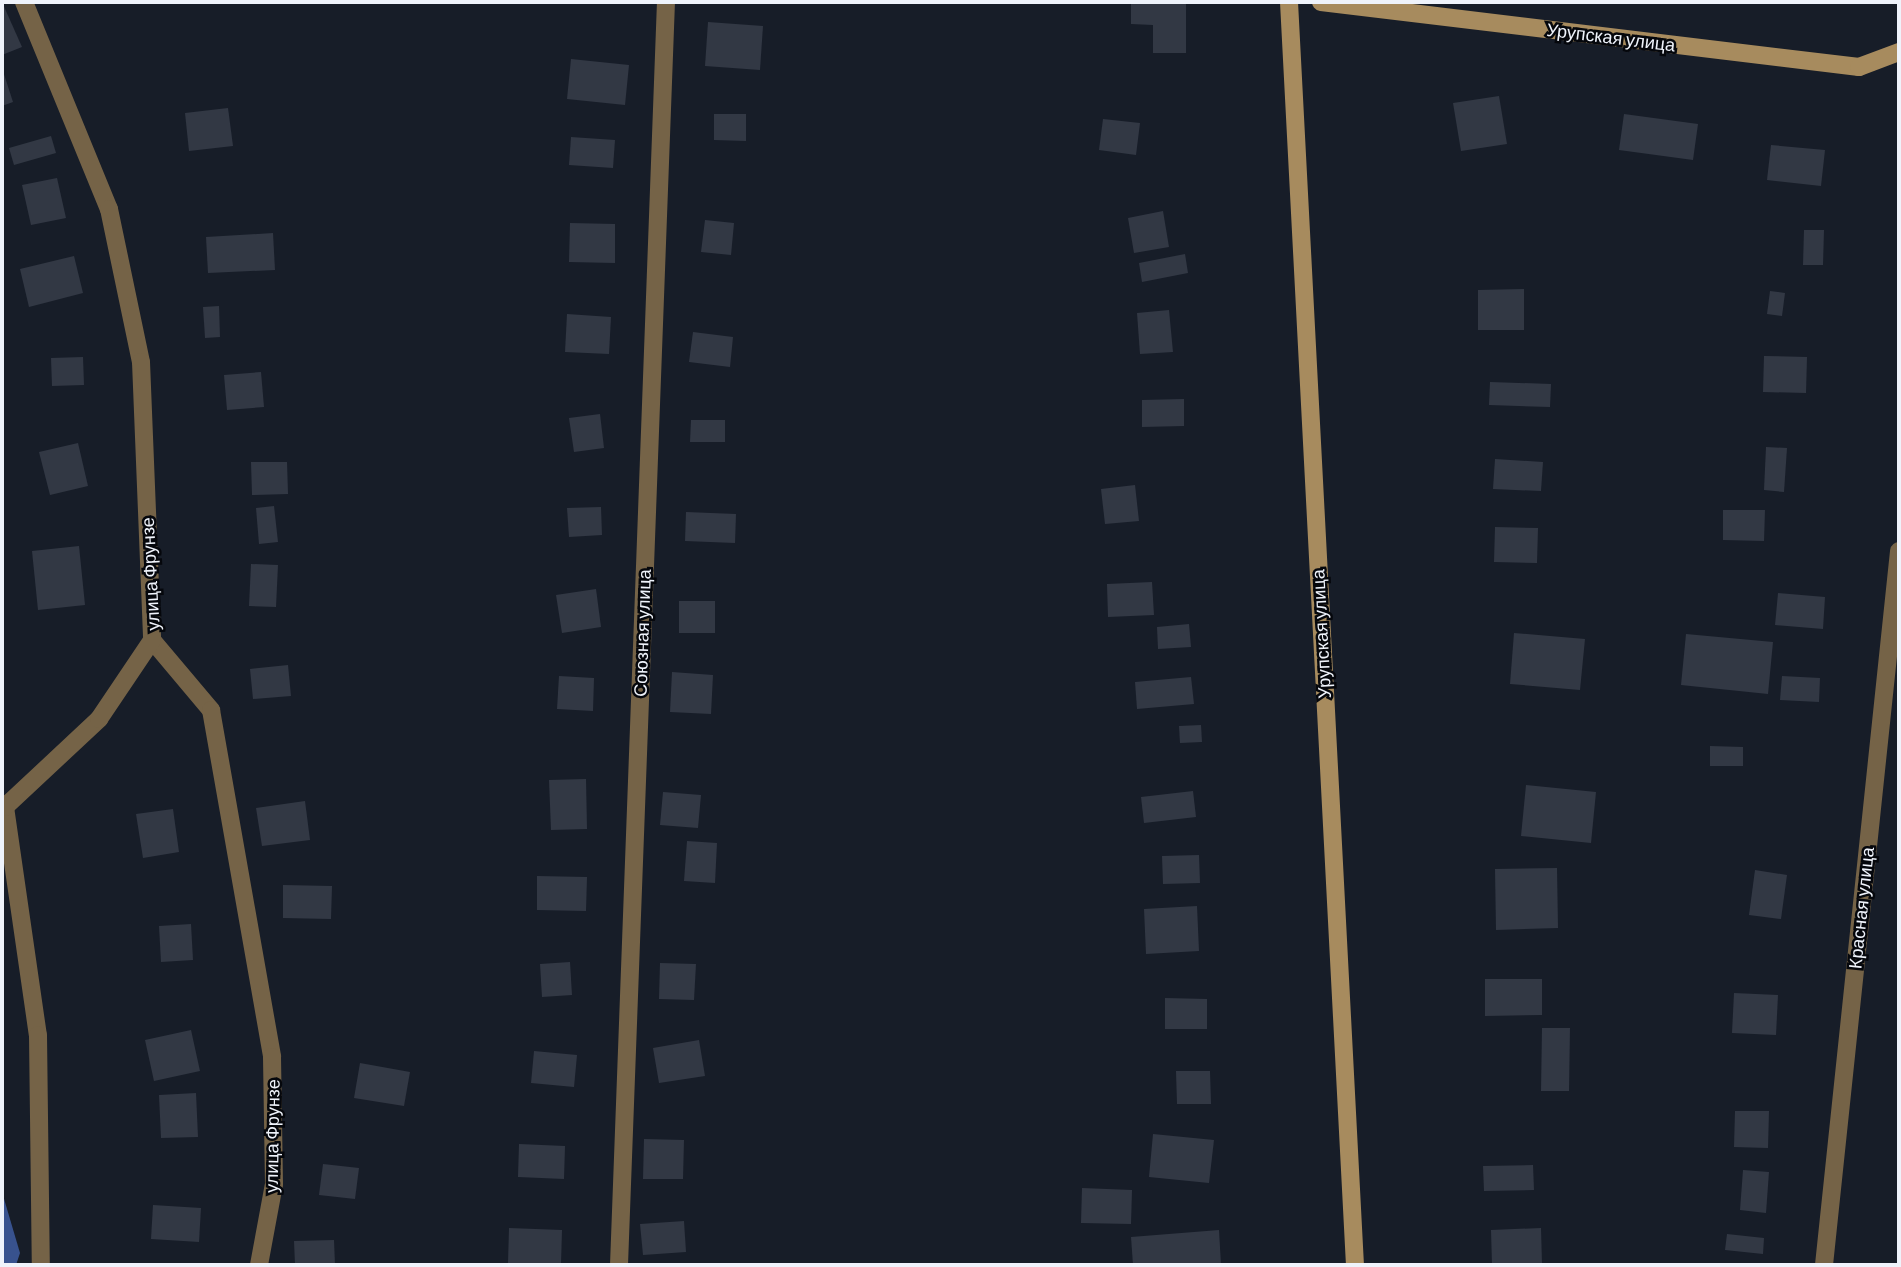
<!DOCTYPE html>
<html>
<head>
<meta charset="utf-8">
<style>
	body { margin:0 }
	#map { position:relative; width:1901px; height:1267px; overflow:hidden; background:#171d28; font-family:Barlow,sans-serif }
	div>[style] { position:absolute }
	.forest>* { inset:0; background:#38528e }
	.building>* { inset:0; background:#323844 }
	.lane>* { height:18px; margin:-9px; padding:0 9px; transform-origin:9px; border-radius:9px; background:#756347 }
	.street>* { height:18px; margin:-9px; padding:0 9px; transform-origin:9px; border-radius:9px; background:#756347 }
	.secondary>* { height:18px; margin:-9px; padding:0 9px; transform-origin:9px; border-radius:9px; background:#a78b5e }
	span { translate:-50% -50%; white-space:nowrap; text-align:center; line-height:1.15; -webkit-text-stroke:5px #05070c; paint-order:stroke }
	.street-label { font-size:18px; color:#eff3fb }
	.frame { position:absolute; inset:0; border:4px solid #eff3fb; pointer-events:none }
</style>
</head>
<body>
<div id="map">
	<div class="forest">
		<i style="clip-path:polygon(2px 1192px,20px 1253px,16px 1265px,2px 1265px)"></i>
	</div>
	<div class="building">
		<i style="clip-path:polygon(2px 2px,22px 47px,2px 55px)"></i>
		<i style="clip-path:polygon(1131px 2px,1186px 2px,1186px 53px,1153px 53px,1153px 25px,1131px 24px)"></i>
		<i style="clip-path:polygon(708px 22px,763px 26px,760px 70px,705px 66px)"></i>
		<i style="clip-path:polygon(571px 59px,629px 65px,625px 105px,567px 99px)"></i>
		<i style="clip-path:polygon(2px 68px,13px 102px,2px 106px)"></i>
		<i style="clip-path:polygon(1499px 96px,1507px 144px,1461px 151px,1453px 103px)"></i>
		<i style="clip-path:polygon(228px 108px,233px 146px,189px 151px,185px 113px)"></i>
		<i style="clip-path:polygon(714px 114px,746px 114px,746px 141px,714px 140px)"></i>
		<i style="clip-path:polygon(1624px 114px,1698px 124px,1693px 160px,1619px 150px)"></i>
		<i style="clip-path:polygon(1103px 119px,1140px 123px,1136px 155px,1099px 150px)"></i>
		<i style="clip-path:polygon(51px 136px,56px 153px,14px 165px,9px 148px)"></i>
		<i style="clip-path:polygon(571px 137px,615px 140px,613px 168px,569px 165px)"></i>
		<i style="clip-path:polygon(1771px 145px,1825px 150px,1821px 186px,1767px 180px)"></i>
		<i style="clip-path:polygon(57px 178px,66px 218px,31px 225px,22px 185px)"></i>
		<i style="clip-path:polygon(1163px 211px,1169px 247px,1134px 253px,1128px 218px)"></i>
		<i style="clip-path:polygon(705px 220px,734px 223px,731px 255px,701px 252px)"></i>
		<i style="clip-path:polygon(570px 223px,615px 224px,615px 263px,569px 262px)"></i>
		<i style="clip-path:polygon(1804px 230px,1824px 230px,1823px 265px,1803px 265px)"></i>
		<i style="clip-path:polygon(273px 233px,275px 270px,208px 273px,206px 237px)"></i>
		<i style="clip-path:polygon(1185px 254px,1188px 273px,1142px 282px,1139px 263px)"></i>
		<i style="clip-path:polygon(74px 256px,83px 293px,29px 307px,20px 269px)"></i>
		<i style="clip-path:polygon(1524px 289px,1524px 330px,1478px 330px,1478px 290px)"></i>
		<i style="clip-path:polygon(1770px 291px,1785px 293px,1782px 316px,1767px 314px)"></i>
		<i style="clip-path:polygon(219px 306px,220px 337px,205px 338px,203px 307px)"></i>
		<i style="clip-path:polygon(1169px 310px,1173px 352px,1140px 354px,1137px 313px)"></i>
		<i style="clip-path:polygon(567px 314px,611px 317px,609px 354px,565px 352px)"></i>
		<i style="clip-path:polygon(693px 332px,733px 337px,730px 367px,689px 362px)"></i>
		<i style="clip-path:polygon(1764px 356px,1807px 357px,1806px 393px,1763px 392px)"></i>
		<i style="clip-path:polygon(83px 357px,84px 385px,52px 386px,51px 358px)"></i>
		<i style="clip-path:polygon(261px 372px,264px 407px,227px 410px,224px 375px)"></i>
		<i style="clip-path:polygon(1490px 382px,1551px 384px,1550px 407px,1489px 405px)"></i>
		<i style="clip-path:polygon(1184px 399px,1184px 426px,1142px 427px,1142px 400px)"></i>
		<i style="clip-path:polygon(600px 414px,604px 448px,574px 452px,569px 418px)"></i>
		<i style="clip-path:polygon(691px 420px,725px 420px,725px 442px,690px 442px)"></i>
		<i style="clip-path:polygon(78px 443px,88px 486px,50px 495px,39px 452px)"></i>
		<i style="clip-path:polygon(1766px 447px,1787px 448px,1784px 492px,1764px 490px)"></i>
		<i style="clip-path:polygon(1495px 459px,1543px 462px,1541px 491px,1493px 489px)"></i>
		<i style="clip-path:polygon(251px 462px,287px 462px,288px 494px,252px 495px)"></i>
		<i style="clip-path:polygon(1135px 485px,1139px 521px,1105px 524px,1101px 489px)"></i>
		<i style="clip-path:polygon(274px 506px,278px 542px,259px 544px,256px 508px)"></i>
		<i style="clip-path:polygon(601px 507px,602px 535px,569px 537px,567px 508px)"></i>
		<i style="clip-path:polygon(1723px 510px,1765px 510px,1764px 541px,1723px 540px)"></i>
		<i style="clip-path:polygon(686px 512px,736px 514px,735px 543px,685px 541px)"></i>
		<i style="clip-path:polygon(1495px 527px,1538px 528px,1537px 563px,1494px 562px)"></i>
		<i style="clip-path:polygon(79px 546px,85px 605px,38px 610px,32px 551px)"></i>
		<i style="clip-path:polygon(251px 564px,278px 565px,276px 607px,249px 606px)"></i>
		<i style="clip-path:polygon(1152px 582px,1154px 615px,1108px 617px,1107px 584px)"></i>
		<i style="clip-path:polygon(596px 589px,601px 627px,562px 633px,556px 595px)"></i>
		<i style="clip-path:polygon(1778px 593px,1825px 597px,1823px 629px,1775px 625px)"></i>
		<i style="clip-path:polygon(679px 601px,715px 601px,715px 633px,679px 633px)"></i>
		<i style="clip-path:polygon(1189px 624px,1191px 647px,1158px 649px,1157px 627px)"></i>
		<i style="clip-path:polygon(1514px 633px,1585px 639px,1580px 690px,1510px 684px)"></i>
		<i style="clip-path:polygon(1686px 634px,1773px 642px,1768px 694px,1681px 685px)"></i>
		<i style="clip-path:polygon(288px 665px,291px 696px,253px 699px,250px 669px)"></i>
		<i style="clip-path:polygon(672px 672px,713px 675px,711px 714px,670px 712px)"></i>
		<i style="clip-path:polygon(559px 676px,594px 678px,593px 711px,557px 709px)"></i>
		<i style="clip-path:polygon(1782px 676px,1820px 678px,1819px 702px,1780px 700px)"></i>
		<i style="clip-path:polygon(1191px 677px,1194px 704px,1137px 709px,1135px 682px)"></i>
		<i style="clip-path:polygon(1201px 725px,1202px 742px,1180px 743px,1179px 726px)"></i>
		<i style="clip-path:polygon(1710px 746px,1743px 747px,1743px 766px,1710px 766px)"></i>
		<i style="clip-path:polygon(586px 779px,587px 829px,551px 830px,549px 780px)"></i>
		<i style="clip-path:polygon(1526px 785px,1596px 792px,1591px 843px,1521px 836px)"></i>
		<i style="clip-path:polygon(1193px 791px,1196px 817px,1144px 823px,1141px 797px)"></i>
		<i style="clip-path:polygon(663px 792px,701px 795px,698px 828px,660px 825px)"></i>
		<i style="clip-path:polygon(305px 801px,310px 840px,262px 846px,256px 808px)"></i>
		<i style="clip-path:polygon(173px 809px,179px 852px,143px 858px,136px 814px)"></i>
		<i style="clip-path:polygon(687px 841px,717px 843px,715px 883px,684px 881px)"></i>
		<i style="clip-path:polygon(1199px 855px,1200px 883px,1163px 884px,1162px 856px)"></i>
		<i style="clip-path:polygon(1557px 868px,1558px 928px,1496px 930px,1495px 869px)"></i>
		<i style="clip-path:polygon(1755px 870px,1787px 875px,1781px 919px,1749px 915px)"></i>
		<i style="clip-path:polygon(537px 876px,587px 877px,586px 911px,537px 910px)"></i>
		<i style="clip-path:polygon(283px 885px,332px 886px,331px 919px,283px 918px)"></i>
		<i style="clip-path:polygon(1197px 906px,1199px 951px,1146px 954px,1144px 909px)"></i>
		<i style="clip-path:polygon(191px 924px,193px 960px,161px 962px,159px 926px)"></i>
		<i style="clip-path:polygon(570px 962px,572px 995px,542px 997px,540px 964px)"></i>
		<i style="clip-path:polygon(660px 963px,696px 964px,694px 1000px,659px 999px)"></i>
		<i style="clip-path:polygon(1485px 979px,1542px 979px,1542px 1015px,1485px 1016px)"></i>
		<i style="clip-path:polygon(1734px 993px,1778px 995px,1776px 1035px,1732px 1033px)"></i>
		<i style="clip-path:polygon(1165px 998px,1207px 999px,1207px 1029px,1165px 1029px)"></i>
		<i style="clip-path:polygon(1542px 1028px,1570px 1028px,1569px 1091px,1541px 1091px)"></i>
		<i style="clip-path:polygon(191px 1030px,200px 1071px,154px 1081px,145px 1040px)"></i>
		<i style="clip-path:polygon(699px 1040px,705px 1076px,659px 1083px,653px 1048px)"></i>
		<i style="clip-path:polygon(534px 1051px,577px 1055px,574px 1087px,531px 1083px)"></i>
		<i style="clip-path:polygon(360px 1063px,410px 1072px,404px 1106px,354px 1098px)"></i>
		<i style="clip-path:polygon(1176px 1071px,1210px 1071px,1211px 1104px,1177px 1104px)"></i>
		<i style="clip-path:polygon(196px 1093px,198px 1137px,161px 1138px,159px 1095px)"></i>
		<i style="clip-path:polygon(1735px 1111px,1769px 1111px,1768px 1148px,1734px 1147px)"></i>
		<i style="clip-path:polygon(1153px 1134px,1214px 1140px,1209px 1183px,1149px 1177px)"></i>
		<i style="clip-path:polygon(644px 1139px,684px 1140px,683px 1179px,643px 1179px)"></i>
		<i style="clip-path:polygon(519px 1144px,565px 1146px,564px 1179px,518px 1177px)"></i>
		<i style="clip-path:polygon(323px 1164px,359px 1168px,355px 1199px,319px 1195px)"></i>
		<i style="clip-path:polygon(1533px 1165px,1534px 1190px,1484px 1191px,1483px 1166px)"></i>
		<i style="clip-path:polygon(1743px 1170px,1769px 1172px,1766px 1213px,1740px 1210px)"></i>
		<i style="clip-path:polygon(1082px 1188px,1132px 1190px,1131px 1224px,1081px 1223px)"></i>
		<i style="clip-path:polygon(153px 1205px,201px 1208px,199px 1242px,151px 1239px)"></i>
		<i style="clip-path:polygon(684px 1221px,686px 1252px,643px 1255px,640px 1224px)"></i>
		<i style="clip-path:polygon(509px 1228px,562px 1230px,561px 1264px,508px 1263px)"></i>
		<i style="clip-path:polygon(1541px 1228px,1542px 1264px,1492px 1265px,1491px 1230px)"></i>
		<i style="clip-path:polygon(1219px 1230px,1221px 1265px,1133px 1265px,1131px 1237px)"></i>
		<i style="clip-path:polygon(1727px 1234px,1764px 1238px,1763px 1254px,1725px 1250px)"></i>
		<i style="clip-path:polygon(334px 1240px,335px 1265px,295px 1265px,294px 1241px)"></i>
	</div>
	<div class="lane">
		<i style="left:5px;top:807px;width:230px;rotate:81.8deg"></i>
		<i style="left:38px;top:1035px;width:230px;rotate:89.3deg"></i>
	</div>
	<div class="street">
		<i style="left:24px;top:2px;width:224px;rotate:67.7deg"></i>
		<i style="left:109px;top:209px;width:156px;rotate:78.2deg"></i>
		<i style="left:141px;top:362px;width:278px;rotate:87.7deg"></i>
		<i style="left:152px;top:640px;width:92px;rotate:49.9deg"></i>
		<i style="left:211px;top:710px;width:352px;rotate:80deg"></i>
		<i style="left:272px;top:1057px;width:127px;rotate:89.1deg"></i>
		<i style="left:274px;top:1184px;width:82px;rotate:100.5deg"></i>
		<i style="left:2px;top:804px;width:4px;rotate:45deg"></i>
		<i style="left:5px;top:807px;width:129px;rotate:-43.1deg"></i>
		<i style="left:99px;top:719px;width:95px;rotate:-56.1deg"></i>
		<i style="left:619px;top:1265px;width:1264px;rotate:-87.87deg"></i>
		<i style="left:1824px;top:1265px;width:718px;rotate:-84deg"></i>
	</div>
	<div class="secondary">
		<i style="left:1289px;top:2px;width:1265px;rotate:87.01deg"></i>
		<i style="left:1321px;top:2px;width:542px;rotate:6.89deg"></i>
		<i style="left:1859px;top:67px;width:43px;rotate:-20.6deg"></i>
	</div>
	<div class="street-label">
		<span style="left:1611px;top:37px;rotate:7deg">Урупская улица</span>
		<span style="left:150px;top:574px;rotate:-93deg">улица Фрунзе</span>
		<span style="left:642px;top:633px;rotate:-88deg">Союзная улица</span>
		<span style="left:1321px;top:634px;rotate:-93deg">Урупская улица</span>
		<span style="left:1861px;top:908px;rotate:-84deg">Красная улица</span>
		<span style="left:272px;top:1136px;rotate:-89deg">улица Фрунзе</span>
	</div>
	<div class="frame"></div>
</div>
</body>
</html>
